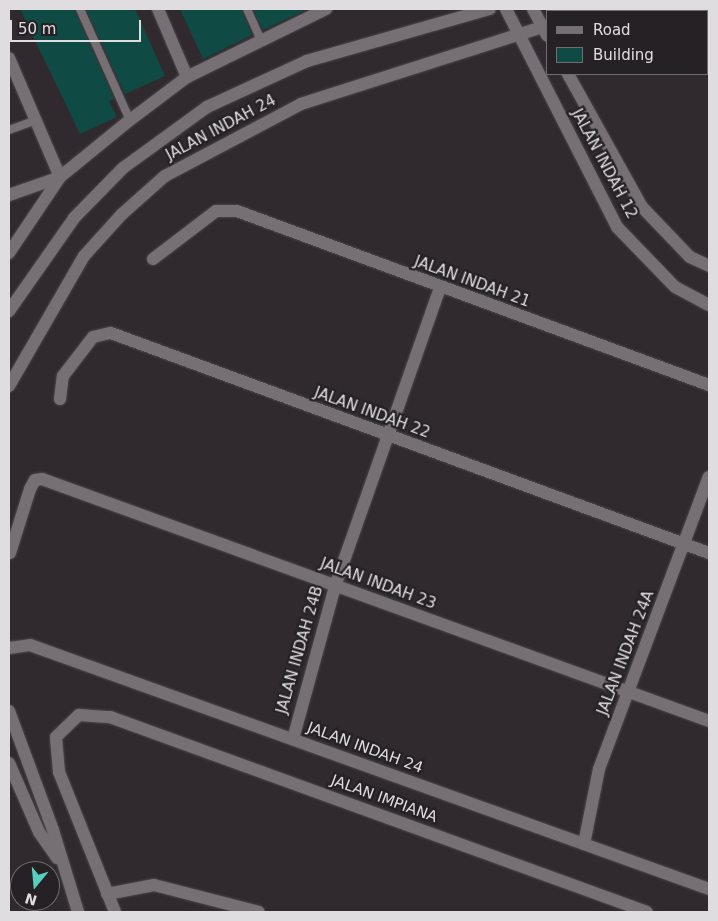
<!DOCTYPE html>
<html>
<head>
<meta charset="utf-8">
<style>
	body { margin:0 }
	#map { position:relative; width:718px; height:921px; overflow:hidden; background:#302a2f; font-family:"DejaVu Sans",sans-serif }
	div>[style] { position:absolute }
	.building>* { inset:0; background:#0f4a44 }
	.roads { filter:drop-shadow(0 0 1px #4c484b) drop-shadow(0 0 1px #4c484b) }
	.service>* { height:8px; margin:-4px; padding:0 4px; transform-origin:4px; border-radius:4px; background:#767075 }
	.minor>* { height:12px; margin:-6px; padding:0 6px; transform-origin:6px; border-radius:6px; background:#767075 }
	.tertiary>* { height:12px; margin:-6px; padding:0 6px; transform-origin:6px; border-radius:6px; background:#767075 }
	span { translate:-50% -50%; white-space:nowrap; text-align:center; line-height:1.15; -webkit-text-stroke:4.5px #262125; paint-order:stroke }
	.street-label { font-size:15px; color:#e0dde0 }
	.frame { position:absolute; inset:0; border:10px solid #e0dde0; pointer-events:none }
	.legend { position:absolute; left:546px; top:10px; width:162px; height:65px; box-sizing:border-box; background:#262125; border:1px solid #706c70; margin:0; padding:6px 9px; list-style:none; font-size:15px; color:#e0dde0 }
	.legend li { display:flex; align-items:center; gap:10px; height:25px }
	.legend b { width:25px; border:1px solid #706c70 }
	.north { position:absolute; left:10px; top:861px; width:50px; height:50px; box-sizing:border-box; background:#262125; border:1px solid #706c70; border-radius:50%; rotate:197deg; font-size:14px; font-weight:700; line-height:20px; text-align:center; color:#e0dde0 }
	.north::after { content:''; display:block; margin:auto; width:18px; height:22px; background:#58cec1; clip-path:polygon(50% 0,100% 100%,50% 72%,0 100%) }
	.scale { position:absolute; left:10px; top:20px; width:131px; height:22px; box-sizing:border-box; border:2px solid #e0dde0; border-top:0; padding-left:6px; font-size:15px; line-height:18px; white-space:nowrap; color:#e0dde0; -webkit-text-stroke:4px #262125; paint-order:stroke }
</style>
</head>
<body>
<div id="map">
	<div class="building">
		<i style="clip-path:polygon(20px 9px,74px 9px,114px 99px,109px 101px,117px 117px,80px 134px)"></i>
		<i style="clip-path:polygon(86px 9px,135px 9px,165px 76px,125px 94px)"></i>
		<i style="clip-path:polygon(180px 9px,241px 9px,252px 35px,203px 59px)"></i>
		<i style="clip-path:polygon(253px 9px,308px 9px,263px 30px)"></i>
	</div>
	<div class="roads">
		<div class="service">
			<i style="left:80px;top:9px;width:122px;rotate:65.8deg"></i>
			<i style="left:247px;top:9px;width:32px;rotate:66deg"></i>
			<i style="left:9px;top:130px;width:27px;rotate:-20deg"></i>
		</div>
		<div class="minor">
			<i style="left:158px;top:9px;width:74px;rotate:66.9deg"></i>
			<i style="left:9px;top:58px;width:129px;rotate:66.8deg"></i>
			<i style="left:9px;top:195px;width:54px;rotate:-19.4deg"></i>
			<i style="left:9px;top:253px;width:92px;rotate:-56.1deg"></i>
			<i style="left:60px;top:177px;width:90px;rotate:-39.2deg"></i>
			<i style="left:130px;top:120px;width:71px;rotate:-37deg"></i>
			<i style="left:187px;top:77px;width:155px;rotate:-26.1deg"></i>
			<i style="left:153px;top:259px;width:79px;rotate:-37.3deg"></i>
			<i style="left:216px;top:211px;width:21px"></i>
			<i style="left:237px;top:211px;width:503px;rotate:20.24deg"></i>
			<i style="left:9px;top:311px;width:113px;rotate:-55deg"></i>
			<i style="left:74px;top:218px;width:70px;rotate:-45.6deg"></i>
			<i style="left:123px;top:168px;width:104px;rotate:-36deg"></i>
			<i style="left:207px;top:107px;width:110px;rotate:-24.7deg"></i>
			<i style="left:307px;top:61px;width:190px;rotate:-15.9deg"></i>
			<i style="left:9px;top:386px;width:150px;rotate:-60deg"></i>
			<i style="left:84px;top:256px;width:55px;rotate:-47.9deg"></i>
			<i style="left:121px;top:215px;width:59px;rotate:-41.6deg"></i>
			<i style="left:165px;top:176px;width:154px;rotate:-27.9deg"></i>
			<i style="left:301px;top:104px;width:254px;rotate:-17.7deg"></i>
			<i style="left:60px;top:399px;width:23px;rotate:-83deg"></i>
			<i style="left:63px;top:376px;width:49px;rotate:-52.4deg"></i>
			<i style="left:93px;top:337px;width:18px;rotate:-13deg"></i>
			<i style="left:111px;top:333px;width:637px;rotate:20.2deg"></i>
			<i style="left:10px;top:553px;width:67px;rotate:-72.6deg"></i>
			<i style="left:30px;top:489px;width:10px;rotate:-61deg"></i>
			<i style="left:35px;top:480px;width:7px;rotate:-8deg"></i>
			<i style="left:42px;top:479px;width:710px;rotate:19.94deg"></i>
			<i style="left:9px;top:648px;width:21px;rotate:-8deg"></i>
			<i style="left:30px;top:645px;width:722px;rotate:19.77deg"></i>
			<i style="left:9px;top:711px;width:127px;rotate:69.7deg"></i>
			<i style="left:53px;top:830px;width:86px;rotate:73deg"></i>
			<i style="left:293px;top:739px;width:159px;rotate:-74.6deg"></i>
			<i style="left:335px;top:586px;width:316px;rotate:-70.6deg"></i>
			<i style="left:9px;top:763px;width:75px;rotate:66.5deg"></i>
			<i style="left:39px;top:832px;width:32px;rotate:55deg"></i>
			<i style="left:584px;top:844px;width:76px;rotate:-78.7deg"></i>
			<i style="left:599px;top:769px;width:312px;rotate:-69.4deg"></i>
			<i style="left:107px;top:894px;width:48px;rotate:-10.8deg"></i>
			<i style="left:154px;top:885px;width:108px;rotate:14.4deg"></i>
			<i style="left:115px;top:912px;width:151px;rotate:-111.8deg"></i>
			<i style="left:59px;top:772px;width:35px;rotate:-95deg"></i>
			<i style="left:56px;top:737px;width:32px;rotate:-44deg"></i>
			<i style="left:79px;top:715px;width:31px;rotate:4deg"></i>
			<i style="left:110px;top:717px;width:571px;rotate:19.96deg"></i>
		</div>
		<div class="tertiary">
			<i style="left:506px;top:9px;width:245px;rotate:63deg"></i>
			<i style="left:617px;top:227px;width:83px;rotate:46deg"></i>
			<i style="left:675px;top:287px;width:38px;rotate:28deg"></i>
			<i style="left:533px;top:9px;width:30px;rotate:62deg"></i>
			<i style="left:568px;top:74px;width:152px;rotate:60.9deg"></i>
			<i style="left:642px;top:207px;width:69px;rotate:46.2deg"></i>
			<i style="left:690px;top:257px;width:21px;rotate:25deg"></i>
		</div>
	</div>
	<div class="street-label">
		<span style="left:221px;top:128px;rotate:-28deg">JALAN INDAH 24</span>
		<span style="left:604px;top:164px;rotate:62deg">JALAN INDAH 12</span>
		<span style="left:472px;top:282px;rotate:20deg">JALAN INDAH 21</span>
		<span style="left:372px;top:413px;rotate:20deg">JALAN INDAH 22</span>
		<span style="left:378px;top:584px;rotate:20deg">JALAN INDAH 23</span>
		<span style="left:300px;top:650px;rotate:-74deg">JALAN INDAH 24B</span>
		<span style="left:626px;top:653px;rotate:-69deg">JALAN INDAH 24A</span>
		<span style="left:365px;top:748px;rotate:20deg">JALAN INDAH 24</span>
		<span style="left:384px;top:799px;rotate:20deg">JALAN IMPIANA</span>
	</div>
	<div class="frame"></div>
	<ul class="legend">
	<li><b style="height:6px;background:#767075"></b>Road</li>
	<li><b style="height:14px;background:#0f4a44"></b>Building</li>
	</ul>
	<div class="north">N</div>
	<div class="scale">50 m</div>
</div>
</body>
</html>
